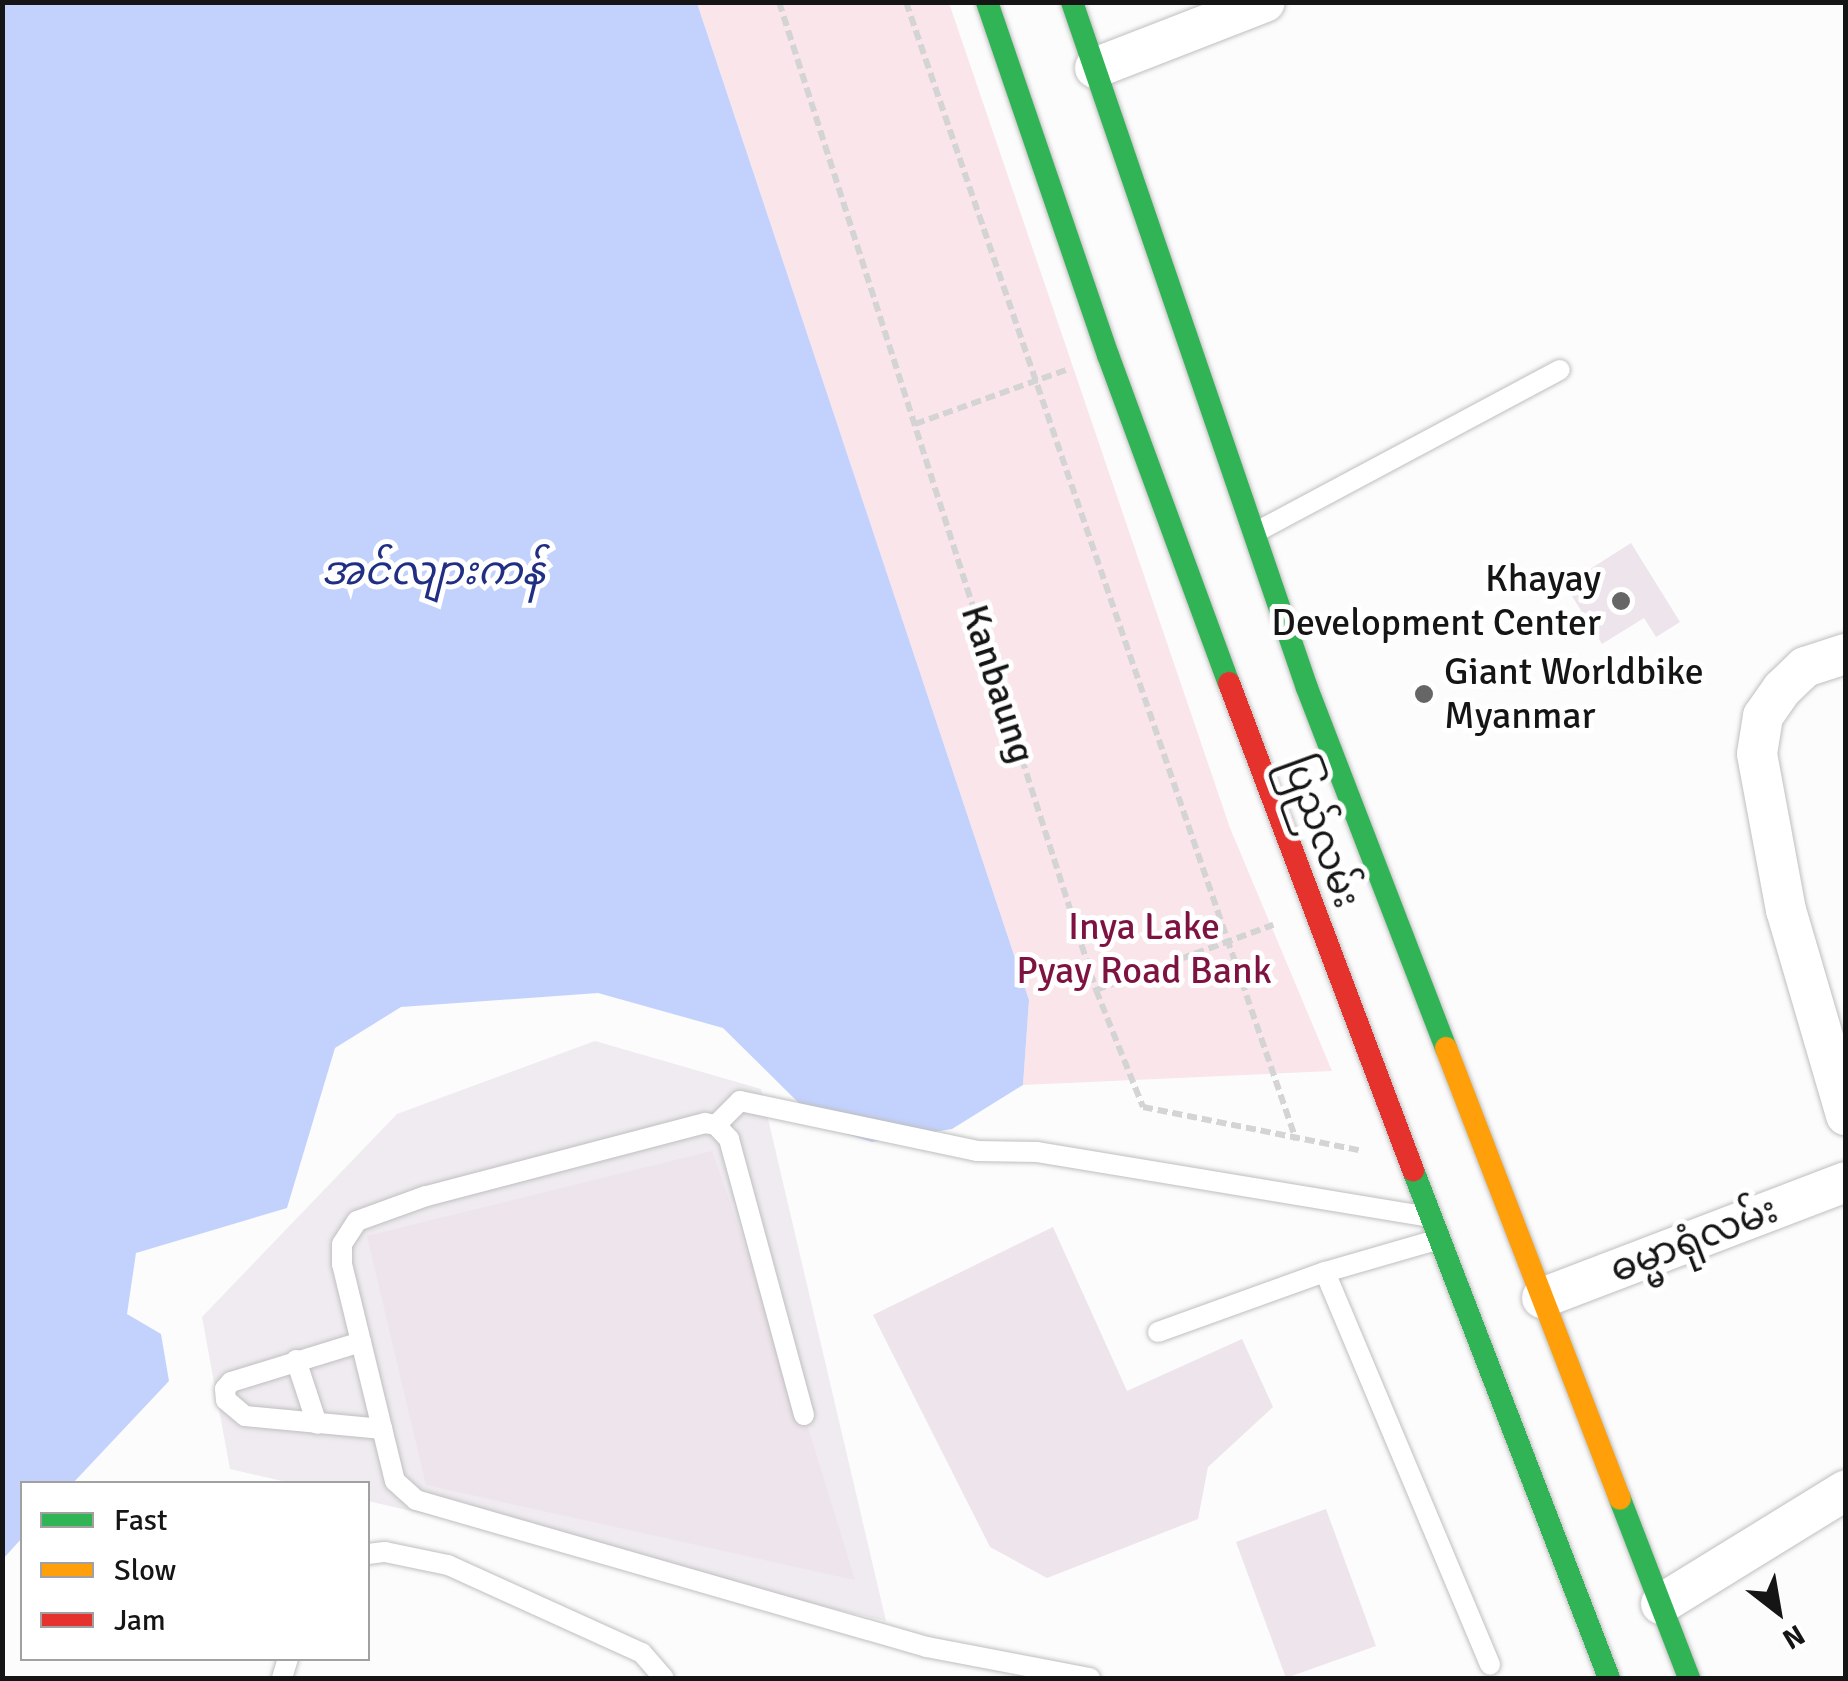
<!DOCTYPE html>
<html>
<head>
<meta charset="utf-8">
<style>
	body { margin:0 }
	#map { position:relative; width:1848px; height:1681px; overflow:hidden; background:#fcfcfc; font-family:Signika,"Noto Sans Myanmar",sans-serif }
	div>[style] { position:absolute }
	.built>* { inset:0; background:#efebf0 }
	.green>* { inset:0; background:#f9e5ea }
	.water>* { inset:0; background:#c3d2fd }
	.building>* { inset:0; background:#eee4eb }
	.path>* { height:6px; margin-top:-3px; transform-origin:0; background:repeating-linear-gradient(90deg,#d5d4d5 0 10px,transparent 0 15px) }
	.roads { filter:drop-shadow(0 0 2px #bfbfbf) drop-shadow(0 0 2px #bfbfbf) }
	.lane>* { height:20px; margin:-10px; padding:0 10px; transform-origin:10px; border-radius:10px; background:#fff }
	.street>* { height:40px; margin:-20px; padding:0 20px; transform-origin:20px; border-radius:20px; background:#fff }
	.fast>* { height:22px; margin:-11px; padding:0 11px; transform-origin:11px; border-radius:11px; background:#30b455 }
	.slow>* { height:22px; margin:-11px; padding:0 11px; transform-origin:11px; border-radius:11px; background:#ff9f0a }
	.jam>* { height:22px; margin:-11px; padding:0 11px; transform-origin:11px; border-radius:11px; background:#e5322d }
	.dots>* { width:28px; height:28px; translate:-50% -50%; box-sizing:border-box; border:5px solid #fff; border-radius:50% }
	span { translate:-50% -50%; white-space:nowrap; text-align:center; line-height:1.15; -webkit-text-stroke:10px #fff; paint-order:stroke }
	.poi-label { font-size:38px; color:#161516 }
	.right { translate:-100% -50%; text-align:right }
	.left { translate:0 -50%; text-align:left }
	.street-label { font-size:38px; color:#161516 }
	.park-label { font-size:38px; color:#7e1342 }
	.water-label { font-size:40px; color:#202e84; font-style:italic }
	.frame { position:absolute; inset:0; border:5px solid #161516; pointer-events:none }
	.legend { position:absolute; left:20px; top:1481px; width:350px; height:180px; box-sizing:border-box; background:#fff; border:2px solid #a2a1a2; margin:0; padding:12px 18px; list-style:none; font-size:30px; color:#161516 }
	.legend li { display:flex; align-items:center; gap:20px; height:50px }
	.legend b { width:50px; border:2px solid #a2a1a2 }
	.north { position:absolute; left:1728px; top:1561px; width:100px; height:100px; -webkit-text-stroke:8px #fff; paint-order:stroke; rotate:149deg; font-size:28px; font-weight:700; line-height:40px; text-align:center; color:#161516 }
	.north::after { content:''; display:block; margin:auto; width:35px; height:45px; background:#161516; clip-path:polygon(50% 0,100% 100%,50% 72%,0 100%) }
</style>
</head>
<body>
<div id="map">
	<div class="built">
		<i style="clip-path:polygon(595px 1041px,761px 1089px,886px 1621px,368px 1501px,368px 1484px,291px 1483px,230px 1469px,202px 1317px,397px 1114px)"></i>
	</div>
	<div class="green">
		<i style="clip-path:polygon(697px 3px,949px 3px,1230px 828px,1332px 1071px,1023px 1085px,1029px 1000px)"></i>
	</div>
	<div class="water">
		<i style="clip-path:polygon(3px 3px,697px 3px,1029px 1000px,1023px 1085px,952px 1129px,872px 1142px,823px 1127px,723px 1028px,598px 993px,401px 1007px,335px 1048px,287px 1208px,136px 1253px,127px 1314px,161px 1334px,169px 1381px,73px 1483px,22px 1484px,22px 1538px,3px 1559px)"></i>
	</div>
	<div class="building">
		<i style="clip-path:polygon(1631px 543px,1680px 622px,1656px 637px,1644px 618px,1602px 644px,1565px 585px)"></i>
		<i style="clip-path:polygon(712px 1151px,804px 1415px,855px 1580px,426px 1485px,367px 1236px)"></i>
		<i style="clip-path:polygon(1053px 1227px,1127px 1391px,1242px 1339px,1273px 1407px,1208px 1467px,1198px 1519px,1047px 1578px,990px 1547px,873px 1315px)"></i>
		<i style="clip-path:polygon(1326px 1509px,1376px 1646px,1286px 1678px,1236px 1542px)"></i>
	</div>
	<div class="path">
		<i style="left:779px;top:2px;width:1038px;rotate:72.21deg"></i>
		<i style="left:1096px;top:990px;width:126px;rotate:68.1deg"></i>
		<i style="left:1143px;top:1107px;width:220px;rotate:11.3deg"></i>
		<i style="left:906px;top:2px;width:1203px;rotate:71.08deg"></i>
		<i style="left:915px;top:424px;width:164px;rotate:-19.7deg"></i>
		<i style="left:1096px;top:990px;width:189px;rotate:-20.2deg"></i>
	</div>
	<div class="roads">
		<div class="lane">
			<i style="left:1258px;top:531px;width:342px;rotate:-28.1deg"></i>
			<i style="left:716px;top:1125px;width:34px;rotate:-45deg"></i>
			<i style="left:740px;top:1101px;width:242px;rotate:11.9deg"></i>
			<i style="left:977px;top:1151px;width:60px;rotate:1deg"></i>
			<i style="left:1037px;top:1152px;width:391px;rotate:9.4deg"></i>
			<i style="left:1325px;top:1272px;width:426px;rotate:67.2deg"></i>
			<i style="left:1158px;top:1332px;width:177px;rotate:-19.8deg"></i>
			<i style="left:1325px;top:1272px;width:116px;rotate:-16.1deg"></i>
			<i style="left:361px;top:1342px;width:136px;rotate:162.9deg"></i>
			<i style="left:231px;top:1382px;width:9px;rotate:131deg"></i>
			<i style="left:225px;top:1389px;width:11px;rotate:85deg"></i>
			<i style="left:226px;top:1400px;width:25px;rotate:40deg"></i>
			<i style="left:245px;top:1416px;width:138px;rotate:5.4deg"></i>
			<i style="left:296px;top:1360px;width:67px;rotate:71.8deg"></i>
			<i style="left:804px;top:1415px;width:286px;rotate:-105.2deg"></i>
			<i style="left:729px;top:1139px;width:19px;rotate:-133deg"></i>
			<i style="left:716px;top:1125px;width:11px;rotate:-170deg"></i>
			<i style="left:705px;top:1123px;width:288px;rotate:165.3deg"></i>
			<i style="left:426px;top:1196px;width:73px;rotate:160.1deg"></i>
			<i style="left:357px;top:1221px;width:27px;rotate:123deg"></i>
			<i style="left:342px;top:1244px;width:20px;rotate:90deg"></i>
			<i style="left:342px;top:1264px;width:223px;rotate:76.3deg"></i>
			<i style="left:395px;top:1481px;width:28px;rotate:42deg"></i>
			<i style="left:416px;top:1500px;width:532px;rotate:16.05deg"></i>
			<i style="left:927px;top:1647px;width:166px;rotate:10.8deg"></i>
			<i style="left:368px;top:1554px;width:17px;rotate:-7deg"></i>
			<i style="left:385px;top:1552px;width:64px;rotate:11.7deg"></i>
			<i style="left:448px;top:1565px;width:213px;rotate:24.4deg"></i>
			<i style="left:642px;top:1653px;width:33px;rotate:49deg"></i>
			<i style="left:282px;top:1678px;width:21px;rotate:-73deg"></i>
		</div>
		<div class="street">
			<i style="left:1095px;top:68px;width:182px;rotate:-21.2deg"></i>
			<i style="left:1845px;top:654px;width:42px;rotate:162deg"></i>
			<i style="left:1805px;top:667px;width:32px;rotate:136deg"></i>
			<i style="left:1782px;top:689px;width:33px;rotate:125deg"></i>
			<i style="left:1763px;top:716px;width:38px;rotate:99deg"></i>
			<i style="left:1757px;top:754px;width:159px;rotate:79.5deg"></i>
			<i style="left:1786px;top:910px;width:214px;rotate:73.7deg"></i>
			<i style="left:1542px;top:1298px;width:325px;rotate:-20.9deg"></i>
			<i style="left:1661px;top:1604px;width:217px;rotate:-31.6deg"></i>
		</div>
		<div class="fast">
			<i style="left:987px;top:2px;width:373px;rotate:71.1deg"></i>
			<i style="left:1108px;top:355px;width:350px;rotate:69.8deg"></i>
			<i style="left:1072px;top:2px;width:725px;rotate:71.09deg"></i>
			<i style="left:1307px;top:688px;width:386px;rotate:68.9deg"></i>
			<i style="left:1413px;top:1170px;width:544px;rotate:68.9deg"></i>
			<i style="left:1620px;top:1499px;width:192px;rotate:68.9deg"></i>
		</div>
		<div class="slow">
			<i style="left:1446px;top:1048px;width:483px;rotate:68.9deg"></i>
		</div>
		<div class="jam">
			<i style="left:1229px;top:683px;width:521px;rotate:69.3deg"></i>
		</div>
	</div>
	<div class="dots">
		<i style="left:1621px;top:601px;background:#666"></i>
		<i style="left:1424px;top:694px;background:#666"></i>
	</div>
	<div class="poi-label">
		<span class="right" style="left:1601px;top:601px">Khayay<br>Development Center</span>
		<span class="left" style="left:1444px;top:694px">Giant Worldbike<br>Myanmar</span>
	</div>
	<div class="street-label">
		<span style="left:998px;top:684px;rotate:72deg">Kanbaung</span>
		<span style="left:1321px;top:832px;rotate:70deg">ပြည်လမ်း</span>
		<span style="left:1694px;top:1240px;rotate:-21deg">ဓမ္မာရုံလမ်း</span>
	</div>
	<div class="park-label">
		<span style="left:1144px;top:949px">Inya Lake<br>Pyay Road Bank</span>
	</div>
	<div class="water-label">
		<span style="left:433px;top:571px">အင်လျားကန်</span>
	</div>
	<div class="frame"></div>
	<ul class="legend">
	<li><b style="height:12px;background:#30b455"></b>Fast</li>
	<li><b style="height:12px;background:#ff9f0a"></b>Slow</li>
	<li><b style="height:12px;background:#e5322d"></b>Jam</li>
	</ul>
	<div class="north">N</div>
</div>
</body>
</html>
